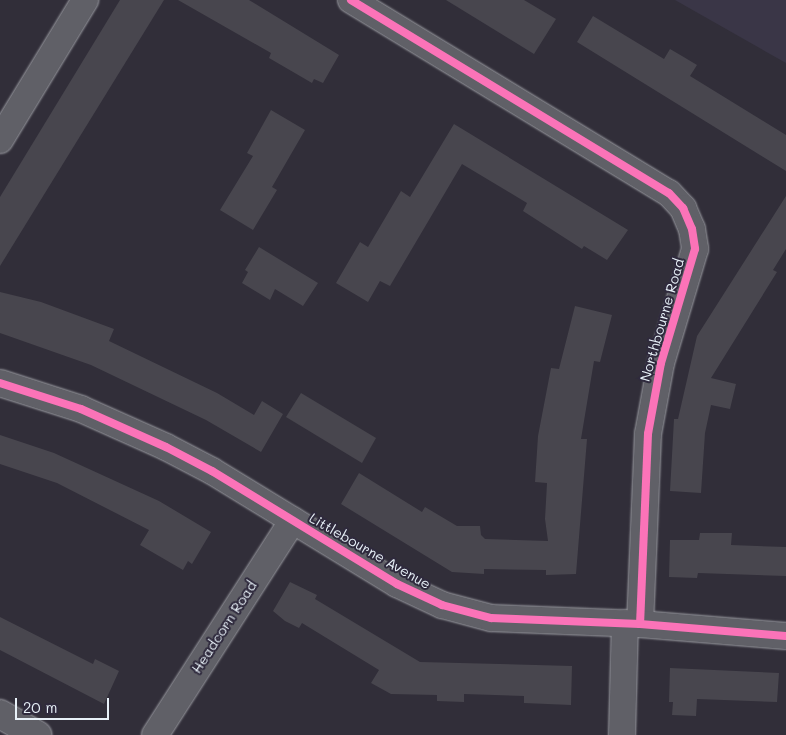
<!DOCTYPE html>
<html>
<head>
<meta charset="utf-8">
<style>
	body { margin:0 }
	#map { position:relative; width:786px; height:735px; overflow:hidden; background:#312e39; font-family:Mali,sans-serif }
	div>[style] { position:absolute }
	.built>* { inset:0; background:#3a3647 }
	.building>* { inset:0; background:#48464e }
	.roads { filter:drop-shadow(0 0 1px #98999f) drop-shadow(0 0 1px #98999f) }
	.minor>* { height:26px; margin:-13px; padding:0 13px; transform-origin:13px; border-radius:13px; background:#606067 }
	.tertiary>* { height:28px; margin:-14px; padding:0 14px; transform-origin:14px; border-radius:14px; background:#606067 }
	.cycleway>* { height:8px; margin:-4px; padding:0 4px; transform-origin:4px; border-radius:4px; background:#fb73b8 }
	span { translate:-50% -50%; white-space:nowrap; text-align:center; line-height:1.15; -webkit-text-stroke:4px #2f2a3d; paint-order:stroke }
	.street-label { font-size:14px; color:#e8f1f8 }
	.scale { position:absolute; left:15px; top:698px; width:94px; height:22px; box-sizing:border-box; border:2px solid #e8f1f8; border-top:0; padding-left:6px; font-size:15px; line-height:18px; white-space:nowrap; color:#e8f1f8; -webkit-text-stroke:4px #2f2a3d; paint-order:stroke }
</style>
</head>
<body>
<div id="map">
	<div class="built">
		<i style="clip-path:polygon(675px 0,786px 0,786px 63px)"></i>
	</div>
	<div class="building">
		<i style="clip-path:polygon(120px 0,164px 0,0 266px,0 197px)"></i>
		<i style="clip-path:polygon(178px 0,249px 0,339px 55px,323px 83px,314px 79px,312px 83px,269px 58px,271px 53px)"></i>
		<i style="clip-path:polygon(446px 0,524px 0,556px 19px,534px 54px)"></i>
		<i style="clip-path:polygon(593px 16px,664px 59px,670px 49px,682px 56px,697px 65px,690px 76px,786px 135px,786px 171px,577px 42px)"></i>
		<i style="clip-path:polygon(271px 110px,305px 130px,272px 187px,277px 190px,253px 230px,220px 210px,253px 156px,247px 153px)"></i>
		<i style="clip-path:polygon(454px 124px,628px 230px,607px 260px,584px 246px,582px 249px,523px 211px,527px 203px,462px 164px,390px 286px,380px 281px,368px 302px,336px 283px,360px 242px,368px 247px,401px 191px,410px 197px)"></i>
		<i style="clip-path:polygon(786px 196px,786px 249px,773px 270px,777px 272px,711px 378px,736px 384px,730px 409px,711px 405px,705px 433px,701px 493px,670px 491px,674px 419px,678px 419px,697px 336px)"></i>
		<i style="clip-path:polygon(259px 247px,318px 283px,303px 306px,275px 289px,270px 300px,242px 283px,248px 272px,245px 270px)"></i>
		<i style="clip-path:polygon(0 292px,41px 302px,114px 329px,109px 341px,217px 393px,254px 415px,262px 401px,283px 414px,261px 452px,206px 420px,91px 365px,0 333px)"></i>
		<i style="clip-path:polygon(575px 306px,612px 315px,600px 362px,594px 361px,581px 439px,587px 439px,576px 574px,546px 575px,546px 570px,484px 569px,484px 574px,452px 572px,341px 504px,359px 473px,422px 512px,425px 507px,457px 526px,480px 526px,481px 535px,485px 539px,548px 541px,545px 519px,547px 483px,535px 482px,538px 436px,551px 368px,559px 369px)"></i>
		<i style="clip-path:polygon(301px 393px,376px 438px,362px 463px,286px 417px)"></i>
		<i style="clip-path:polygon(0 435px,54px 453px,159px 501px,211px 532px,192px 564px,188px 561px,183px 570px,140px 545px,149px 530px,57px 483px,0 464px)"></i>
		<i style="clip-path:polygon(700px 533px,732px 533px,731px 545px,786px 547px,786px 576px,698px 573px,697px 578px,669px 577px,670px 540px,699px 540px)"></i>
		<i style="clip-path:polygon(290px 582px,317px 595px,315px 599px,420px 662px,572px 666px,571px 705px,524px 703px,524px 696px,464px 694px,464px 702px,437px 701px,437px 695px,391px 694px,371px 683px,379px 670px,302px 623px,299px 628px,285px 621px,273px 611px)"></i>
		<i style="clip-path:polygon(0 617px,93px 664px,95px 659px,119px 671px,104px 704px,0 650px)"></i>
		<i style="clip-path:polygon(670px 668px,779px 673px,777px 702px,697px 699px,696px 716px,672px 715px,673px 702px,669px 702px)"></i>
	</div>
	<div class="roads">
		<div class="minor">
			<i style="left:351px;top:0;width:372px;rotate:31.3deg"></i>
			<i style="left:669px;top:193px;width:21px;rotate:47deg"></i>
			<i style="left:683px;top:208px;width:23px;rotate:67deg"></i>
			<i style="left:692px;top:229px;width:20px;rotate:81deg"></i>
			<i style="left:695px;top:249px;width:119px;rotate:106.6deg"></i>
			<i style="left:661px;top:363px;width:72px;rotate:100.4deg"></i>
			<i style="left:648px;top:434px;width:190px;rotate:92.4deg"></i>
			<i style="left:0;top:140px;width:164px;rotate:-58.7deg"></i>
			<i style="left:0;top:383px;width:85px;rotate:17.8deg"></i>
			<i style="left:81px;top:409px;width:93px;rotate:24.1deg"></i>
			<i style="left:166px;top:447px;width:52px;rotate:27.6deg"></i>
			<i style="left:212px;top:471px;width:217px;rotate:31.4deg"></i>
			<i style="left:397px;top:584px;width:50px;rotate:25deg"></i>
			<i style="left:442px;top:605px;width:51px;rotate:14.9deg"></i>
			<i style="left:491px;top:618px;width:149px;rotate:2.3deg"></i>
			<i style="left:640px;top:624px;width:146px;rotate:4.7deg"></i>
			<i style="left:155px;top:735px;width:255px;rotate:-57.3deg"></i>
			<i style="left:622px;top:735px;width:112px;rotate:-88.5deg"></i>
		</div>
		<div class="tertiary">
			<i style="left:0;top:714px;width:43px;rotate:29.6deg"></i>
		</div>
	</div>
	<div class="cycleway">
		<i style="left:351px;top:0;width:372px;rotate:31.3deg"></i>
		<i style="left:669px;top:193px;width:21px;rotate:47deg"></i>
		<i style="left:683px;top:208px;width:23px;rotate:67deg"></i>
		<i style="left:692px;top:229px;width:20px;rotate:81deg"></i>
		<i style="left:695px;top:249px;width:119px;rotate:106.6deg"></i>
		<i style="left:661px;top:363px;width:72px;rotate:100.4deg"></i>
		<i style="left:648px;top:434px;width:190px;rotate:92.4deg"></i>
		<i style="left:0;top:383px;width:85px;rotate:17.8deg"></i>
		<i style="left:81px;top:409px;width:93px;rotate:24.1deg"></i>
		<i style="left:166px;top:447px;width:52px;rotate:27.6deg"></i>
		<i style="left:212px;top:471px;width:217px;rotate:31.4deg"></i>
		<i style="left:397px;top:584px;width:50px;rotate:25deg"></i>
		<i style="left:442px;top:605px;width:51px;rotate:14.9deg"></i>
		<i style="left:491px;top:618px;width:149px;rotate:2.3deg"></i>
		<i style="left:640px;top:624px;width:146px;rotate:4.7deg"></i>
	</div>
	<div class="street-label">
		<span style="left:662px;top:320px;rotate:-74deg">Northbourne Road</span>
		<span style="left:370px;top:551px;rotate:30deg">Littlebourne Avenue</span>
		<span style="left:224px;top:627px;rotate:-57deg">Headcorn Road</span>
	</div>
	<div class="scale">20 m</div>
</div>
</body>
</html>
